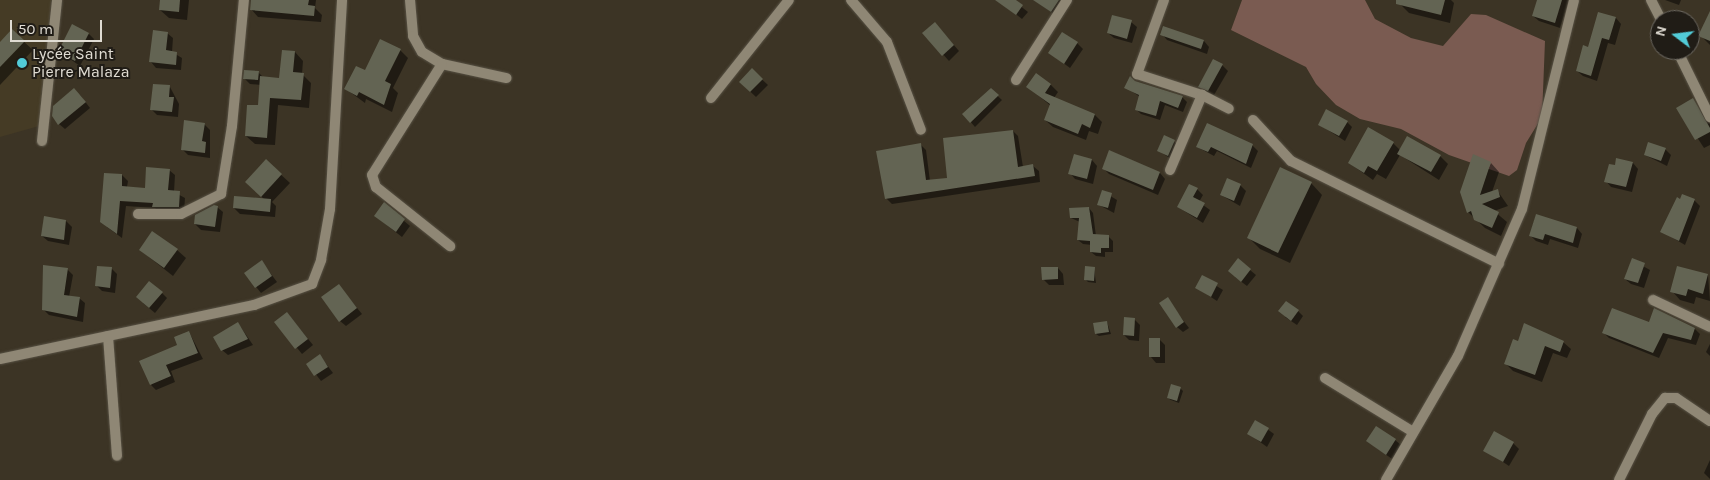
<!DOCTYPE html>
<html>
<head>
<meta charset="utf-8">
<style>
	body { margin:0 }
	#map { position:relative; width:1710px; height:480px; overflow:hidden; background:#3c3425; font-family:Karla,sans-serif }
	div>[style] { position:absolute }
	.built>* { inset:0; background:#453b25 }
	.forest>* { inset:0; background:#7a5b51 }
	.shadow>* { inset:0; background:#0007 }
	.building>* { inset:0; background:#636453 }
	.roads { filter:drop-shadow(0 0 1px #585245) drop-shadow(0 0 1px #585245) }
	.minor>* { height:10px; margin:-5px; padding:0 5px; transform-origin:5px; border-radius:5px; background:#8f8775 }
	.tertiary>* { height:10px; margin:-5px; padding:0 5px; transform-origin:5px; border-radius:5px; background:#8f8775 }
	.dots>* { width:14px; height:14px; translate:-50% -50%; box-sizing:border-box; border:2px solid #201c16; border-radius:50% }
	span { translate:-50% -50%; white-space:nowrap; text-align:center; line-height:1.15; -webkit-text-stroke:4px #201c16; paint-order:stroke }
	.poi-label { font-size:16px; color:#e0dcd3 }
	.left { translate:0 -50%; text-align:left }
	.north { position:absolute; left:1650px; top:10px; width:50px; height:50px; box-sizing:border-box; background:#201c16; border:1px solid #6d6962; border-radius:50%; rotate:285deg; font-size:14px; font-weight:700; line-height:20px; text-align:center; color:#e0dcd3 }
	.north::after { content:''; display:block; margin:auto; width:18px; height:22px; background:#52cbd7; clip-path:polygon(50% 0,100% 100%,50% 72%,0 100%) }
	.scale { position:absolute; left:10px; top:20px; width:92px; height:22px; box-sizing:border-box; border:2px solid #e0dcd3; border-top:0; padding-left:6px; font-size:15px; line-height:18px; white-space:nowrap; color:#e0dcd3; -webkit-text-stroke:4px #201c16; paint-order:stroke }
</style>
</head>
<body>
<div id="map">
	<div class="built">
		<i style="clip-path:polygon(0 0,51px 0,39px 126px,0 137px)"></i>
	</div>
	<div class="forest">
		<i style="clip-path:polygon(1242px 0,1365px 0,1375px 19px,1411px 38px,1443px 46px,1471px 14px,1486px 15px,1545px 41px,1542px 117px,1526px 143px,1517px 170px,1509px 176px,1449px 155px,1401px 129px,1360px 119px,1336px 105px,1316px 84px,1306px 67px,1231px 30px)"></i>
	</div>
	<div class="shadow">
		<i style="clip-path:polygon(162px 0,189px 0,187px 20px,169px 18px,160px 10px)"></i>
		<i style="clip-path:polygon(252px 0,316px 0,315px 8px,322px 15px,321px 22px,258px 17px,251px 9px)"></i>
		<i style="clip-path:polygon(1006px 0,1013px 0,1028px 12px,1022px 19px,1003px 4px)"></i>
		<i style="clip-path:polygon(1034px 0,1063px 0,1057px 16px)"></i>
		<i style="clip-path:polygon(1401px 0,1451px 0,1454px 3px,1450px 23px,1409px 13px,1400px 4px)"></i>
		<i style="clip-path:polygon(1538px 0,1569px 0,1560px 28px,1539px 21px,1533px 16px)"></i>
		<i style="clip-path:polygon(1665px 0,1681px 0,1679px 5px)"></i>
		<i style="clip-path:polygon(1599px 13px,1616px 18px,1621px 24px,1615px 45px,1608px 43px,1597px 81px,1583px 76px,1577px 71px,1589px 48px)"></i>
		<i style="clip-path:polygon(1710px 21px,1710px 45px,1700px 35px)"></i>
		<i style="clip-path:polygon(1131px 22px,1137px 27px,1132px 43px,1114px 38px,1108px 33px)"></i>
		<i style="clip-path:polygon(940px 29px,959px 51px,949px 61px,924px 33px)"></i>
		<i style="clip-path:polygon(12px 31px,33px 50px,0 85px,0 44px)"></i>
		<i style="clip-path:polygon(167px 33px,173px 38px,172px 52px,182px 58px,181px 70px,156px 68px,151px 62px)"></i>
		<i style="clip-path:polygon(89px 34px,94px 39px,80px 66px,60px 52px)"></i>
		<i style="clip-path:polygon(1162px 34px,1204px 41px,1209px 47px,1207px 54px,1167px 40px)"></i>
		<i style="clip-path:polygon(1077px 43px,1083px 49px,1070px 68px,1050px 53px)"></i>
		<i style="clip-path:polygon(400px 50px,408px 58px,393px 88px,398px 93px,392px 112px,366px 99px,365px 103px,346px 89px)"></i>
		<i style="clip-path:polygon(295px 52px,303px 61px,302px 74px,311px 83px,309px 108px,278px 105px,275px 145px,255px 144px,246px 136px,259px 107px,261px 85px,250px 84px,245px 79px,258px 72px,264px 78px,280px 79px)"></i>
		<i style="clip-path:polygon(1222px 65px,1228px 71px,1214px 95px,1205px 92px,1200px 86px)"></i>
		<i style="clip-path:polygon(752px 70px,768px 85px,756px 97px,740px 82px)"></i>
		<i style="clip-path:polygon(1135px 82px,1182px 97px,1187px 102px,1183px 112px,1165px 105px,1160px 120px,1141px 114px,1136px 109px,1140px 97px,1126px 87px)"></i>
		<i style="clip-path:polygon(1051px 85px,1058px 92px,1054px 98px,1095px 115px,1102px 122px,1098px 134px,1089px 131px,1086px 140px,1053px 127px,1045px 120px,1051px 106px,1028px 87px)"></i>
		<i style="clip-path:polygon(170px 87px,179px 104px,178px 117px,157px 115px,152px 110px)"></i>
		<i style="clip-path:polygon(991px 90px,1002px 100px,975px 127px,964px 114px)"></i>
		<i style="clip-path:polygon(80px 95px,90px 108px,65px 129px,59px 124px)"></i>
		<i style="clip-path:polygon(1692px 100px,1710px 124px,1710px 145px,1704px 148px,1678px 108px)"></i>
		<i style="clip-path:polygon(1347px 122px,1352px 127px,1345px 141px,1320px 125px)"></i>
		<i style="clip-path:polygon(204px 124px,210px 130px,210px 158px,188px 155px,182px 149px)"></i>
		<i style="clip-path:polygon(1013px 131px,1018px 136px,1023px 167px,1033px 166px,1039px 171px,1040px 182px,892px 204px,886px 198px,920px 144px,926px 150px,930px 181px,949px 179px)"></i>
		<i style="clip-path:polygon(1165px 136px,1180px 146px,1174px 161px,1158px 150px)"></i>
		<i style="clip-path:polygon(1393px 143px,1400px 150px,1440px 156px,1448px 164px,1439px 180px,1400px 155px,1386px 179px,1377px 174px,1373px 180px,1349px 163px)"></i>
		<i style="clip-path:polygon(1252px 145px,1258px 151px,1251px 168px,1217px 151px,1214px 156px,1197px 147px)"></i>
		<i style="clip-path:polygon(1665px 149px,1671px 155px,1667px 166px,1645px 155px)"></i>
		<i style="clip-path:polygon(1110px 151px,1160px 173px,1165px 179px,1158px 195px,1109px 174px,1104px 169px)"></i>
		<i style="clip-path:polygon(1075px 156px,1092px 160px,1097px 166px,1093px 184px,1075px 179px,1070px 173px)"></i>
		<i style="clip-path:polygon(266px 161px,290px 183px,272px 202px,276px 206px,275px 217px,240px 214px,234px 208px,265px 200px,246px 182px)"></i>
		<i style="clip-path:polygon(1491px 163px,1499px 172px,1492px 192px,1497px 190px,1508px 206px,1494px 211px,1507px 222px,1501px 236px,1485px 228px,1468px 212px)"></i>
		<i style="clip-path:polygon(1633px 163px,1638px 169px,1632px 192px,1611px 187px,1606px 181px,1615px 167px)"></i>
		<i style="clip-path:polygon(169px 170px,175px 175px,174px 192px,185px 198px,184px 212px,159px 212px,155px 208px,126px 206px,122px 238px,107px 227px,122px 175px,128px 181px,127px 187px,146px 189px)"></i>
		<i style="clip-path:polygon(1311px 183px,1322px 195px,1290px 263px,1260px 249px,1249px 238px)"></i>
		<i style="clip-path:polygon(1240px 185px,1246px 191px,1240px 206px,1221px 195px)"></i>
		<i style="clip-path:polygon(1197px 189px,1203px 195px,1199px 202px,1210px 210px,1203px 223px,1178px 207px)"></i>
		<i style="clip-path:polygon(1102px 191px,1117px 200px,1114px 213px,1099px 205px)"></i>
		<i style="clip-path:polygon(1694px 200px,1700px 206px,1685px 245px,1661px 231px)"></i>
		<i style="clip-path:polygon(384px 204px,410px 226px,402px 237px,375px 216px)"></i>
		<i style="clip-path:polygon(217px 207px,223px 212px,220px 232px,201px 230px,195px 224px)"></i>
		<i style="clip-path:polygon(1089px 208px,1093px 213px,1096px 236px,1108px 236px,1113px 241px,1113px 252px,1105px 252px,1105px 257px,1096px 256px,1091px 252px,1092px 245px,1083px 244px,1078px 240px,1080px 222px,1071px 218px)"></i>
		<i style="clip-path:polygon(1536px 215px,1577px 228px,1582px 234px,1578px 248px,1550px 239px,1548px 245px,1536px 241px,1530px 235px)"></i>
		<i style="clip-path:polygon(66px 221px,72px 227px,69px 245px,48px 241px,42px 236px)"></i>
		<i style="clip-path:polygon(140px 250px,177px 250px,186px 258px,173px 276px)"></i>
		<i style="clip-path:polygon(1238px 260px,1256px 275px,1247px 286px,1235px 277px)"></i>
		<i style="clip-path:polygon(1632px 260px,1650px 270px,1644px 288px,1631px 284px,1625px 279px)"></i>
		<i style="clip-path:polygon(262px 262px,277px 282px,261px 293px,245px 273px)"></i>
		<i style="clip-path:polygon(1058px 268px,1063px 274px,1064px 285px,1049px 285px,1043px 279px)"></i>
		<i style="clip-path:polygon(1094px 268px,1096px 283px,1088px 282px,1086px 280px)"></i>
		<i style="clip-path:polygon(67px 269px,73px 275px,69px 297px,79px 298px,85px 303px,83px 322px,49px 315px,43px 309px)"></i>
		<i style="clip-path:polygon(112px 269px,117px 274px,115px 293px,102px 291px,96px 285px)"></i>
		<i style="clip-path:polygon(1708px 275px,1710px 301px,1696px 297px,1694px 304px,1680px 300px,1672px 291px)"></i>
		<i style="clip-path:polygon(1202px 277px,1223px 290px,1217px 301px,1197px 288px)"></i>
		<i style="clip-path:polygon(339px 286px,362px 314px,346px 326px,340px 321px)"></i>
		<i style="clip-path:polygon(162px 293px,167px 298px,155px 313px,143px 303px)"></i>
		<i style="clip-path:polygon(1167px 299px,1189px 328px,1183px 332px,1177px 327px)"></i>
		<i style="clip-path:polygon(1298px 311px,1303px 316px,1297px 325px,1285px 317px)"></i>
		<i style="clip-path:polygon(287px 313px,313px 345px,302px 354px,276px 322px)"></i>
		<i style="clip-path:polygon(1134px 319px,1140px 325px,1139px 341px,1129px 340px,1124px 335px)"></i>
		<i style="clip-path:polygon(1107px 322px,1111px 334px,1099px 336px,1096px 334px)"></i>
		<i style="clip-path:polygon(238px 323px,253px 345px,228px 355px,222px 350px)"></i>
		<i style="clip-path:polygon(1649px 324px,1695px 329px,1700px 334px,1696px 345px,1668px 338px,1659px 358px,1609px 338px,1604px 333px)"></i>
		<i style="clip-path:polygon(189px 332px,203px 359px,171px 371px,175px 382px,156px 390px,151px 385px)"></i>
		<i style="clip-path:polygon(1159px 339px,1165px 345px,1165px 363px,1156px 363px,1151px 357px)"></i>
		<i style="clip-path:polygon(1513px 341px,1563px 342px,1571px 349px,1567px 358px,1553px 353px,1542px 382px,1513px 371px,1505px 363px)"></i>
		<i style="clip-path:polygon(1710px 344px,1710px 356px,1706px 352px)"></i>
		<i style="clip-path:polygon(320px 356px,333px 373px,321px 381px,308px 364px)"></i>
		<i style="clip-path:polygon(1180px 388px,1183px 391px,1179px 403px,1171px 400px,1168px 398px)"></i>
		<i style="clip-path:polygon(1256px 421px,1274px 434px,1267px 447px,1249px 434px)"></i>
		<i style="clip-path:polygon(1395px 440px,1401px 445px,1392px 459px,1367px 441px)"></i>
		<i style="clip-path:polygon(1513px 443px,1519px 449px,1509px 466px,1485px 450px)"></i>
		<i style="clip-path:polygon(1710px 460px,1710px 479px,1704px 473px)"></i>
	</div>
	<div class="building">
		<i style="clip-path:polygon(160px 0,180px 0,179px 12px,159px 10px)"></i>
		<i style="clip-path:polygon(251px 0,309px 0,308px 5px,315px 6px,314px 16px,250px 10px)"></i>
		<i style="clip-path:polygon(995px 0,1016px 0,1023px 5px,1016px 15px)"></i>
		<i style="clip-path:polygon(1033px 0,1059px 0,1051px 12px)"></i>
		<i style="clip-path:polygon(1396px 0,1445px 0,1441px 15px,1396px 4px)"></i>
		<i style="clip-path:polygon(1537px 0,1562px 0,1555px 23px,1532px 16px)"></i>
		<i style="clip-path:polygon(1710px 11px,1710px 41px,1698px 36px)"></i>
		<i style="clip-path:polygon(1598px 12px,1616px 17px,1609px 40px,1602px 38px,1591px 76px,1576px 71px,1583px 45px,1588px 47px)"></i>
		<i style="clip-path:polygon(1112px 15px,1132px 20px,1127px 39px,1107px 33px)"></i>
		<i style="clip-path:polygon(935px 22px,954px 45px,942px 56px,922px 33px)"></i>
		<i style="clip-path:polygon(72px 24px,89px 33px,75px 61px,58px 52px)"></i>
		<i style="clip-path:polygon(1163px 26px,1204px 40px,1201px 49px,1160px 35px)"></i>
		<i style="clip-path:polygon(12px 29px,25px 41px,0 67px,0 42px)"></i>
		<i style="clip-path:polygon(153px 30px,168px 32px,166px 50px,177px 52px,176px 65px,149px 62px)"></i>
		<i style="clip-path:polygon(1062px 32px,1078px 42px,1064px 64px,1048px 53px)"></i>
		<i style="clip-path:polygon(380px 39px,401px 49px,385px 81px,391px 84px,384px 105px,359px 92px,357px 96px,344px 89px,356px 66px,365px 70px)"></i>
		<i style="clip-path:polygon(282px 50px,295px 51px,293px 72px,304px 73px,301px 100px,270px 98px,267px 138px,245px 136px,247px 105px,258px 105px,260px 76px,279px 78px)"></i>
		<i style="clip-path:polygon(1213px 59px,1223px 64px,1208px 91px,1198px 87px)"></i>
		<i style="clip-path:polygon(752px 68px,763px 79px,750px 92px,739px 82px)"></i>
		<i style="clip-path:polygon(244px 70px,259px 71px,258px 80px,243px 79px)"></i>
		<i style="clip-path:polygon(1036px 73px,1051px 84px,1045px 93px,1095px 114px,1090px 128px,1082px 124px,1078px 134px,1044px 120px,1050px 104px,1026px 87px)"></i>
		<i style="clip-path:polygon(1130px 76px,1135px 81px,1183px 96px,1178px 108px,1160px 101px,1156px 116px,1135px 110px,1139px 95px,1124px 88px)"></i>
		<i style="clip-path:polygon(153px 84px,170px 85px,169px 97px,174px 97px,172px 112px,150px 110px)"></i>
		<i style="clip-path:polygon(74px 88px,86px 102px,58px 125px,52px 116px,53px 106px)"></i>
		<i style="clip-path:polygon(991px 88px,999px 95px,970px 123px,962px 114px)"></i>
		<i style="clip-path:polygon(1693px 98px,1710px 128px,1710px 132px,1695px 140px,1676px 108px)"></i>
		<i style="clip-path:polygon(1326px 109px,1348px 121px,1339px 136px,1318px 125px)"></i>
		<i style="clip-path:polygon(184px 120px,205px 123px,202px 141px,206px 142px,205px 153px,181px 150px)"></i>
		<i style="clip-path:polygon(1207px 123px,1253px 144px,1246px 164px,1211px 147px,1208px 152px,1196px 147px)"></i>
		<i style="clip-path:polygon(1368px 127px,1394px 142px,1377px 171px,1368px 166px,1364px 173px,1348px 163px)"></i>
		<i style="clip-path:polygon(1013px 130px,1018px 167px,1033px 164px,1035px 176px,885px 199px,876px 151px,921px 143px,926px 180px,947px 178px,943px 138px)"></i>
		<i style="clip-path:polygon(1164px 135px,1175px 140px,1168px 156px,1157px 151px)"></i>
		<i style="clip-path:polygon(1407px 136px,1441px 155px,1431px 172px,1397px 154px)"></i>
		<i style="clip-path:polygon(1648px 142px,1666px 148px,1661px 161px,1644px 155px)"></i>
		<i style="clip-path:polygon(1109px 150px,1160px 172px,1153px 190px,1102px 169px)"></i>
		<i style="clip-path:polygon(1074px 154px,1092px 159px,1087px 179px,1068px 174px)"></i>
		<i style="clip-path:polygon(1473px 154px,1491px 162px,1480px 195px,1498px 189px,1500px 197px,1482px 204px,1499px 212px,1492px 228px,1474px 220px,1471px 211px,1467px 213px,1460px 192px)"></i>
		<i style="clip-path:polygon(1616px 158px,1633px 162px,1626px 187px,1604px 182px,1609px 164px,1615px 165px)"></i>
		<i style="clip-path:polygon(266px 159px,282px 174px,261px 197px,245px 182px)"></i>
		<i style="clip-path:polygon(146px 167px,170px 169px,168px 190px,180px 191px,179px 207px,152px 207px,153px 203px,120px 201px,117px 234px,100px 222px,104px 173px,122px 174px,122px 186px,145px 188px)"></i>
		<i style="clip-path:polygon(1280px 167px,1312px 182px,1278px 253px,1247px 238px)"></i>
		<i style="clip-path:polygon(1227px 178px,1241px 184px,1234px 201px,1220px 195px)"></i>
		<i style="clip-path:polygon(1189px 184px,1198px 188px,1193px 197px,1205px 203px,1197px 218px,1177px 207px)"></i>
		<i style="clip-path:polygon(1102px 190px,1112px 193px,1108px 208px,1097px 205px)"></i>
		<i style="clip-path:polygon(1682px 194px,1695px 199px,1679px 241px,1660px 232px,1677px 197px,1680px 199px)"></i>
		<i style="clip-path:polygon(234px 196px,271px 199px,270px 212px,233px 208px)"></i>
		<i style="clip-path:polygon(384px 202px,405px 219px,396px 232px,374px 216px)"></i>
		<i style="clip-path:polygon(214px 205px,218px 206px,215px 227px,194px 224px,195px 215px)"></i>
		<i style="clip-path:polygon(1089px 207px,1093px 234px,1109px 235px,1109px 248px,1101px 248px,1101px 253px,1090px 252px,1090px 241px,1077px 240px,1079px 218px,1070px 218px,1069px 208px)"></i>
		<i style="clip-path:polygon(1536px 214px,1577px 227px,1573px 243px,1545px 234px,1543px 240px,1529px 236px)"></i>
		<i style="clip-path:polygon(44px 216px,66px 220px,64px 240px,41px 236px)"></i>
		<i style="clip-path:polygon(152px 231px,178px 249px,164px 268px,139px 250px)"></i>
		<i style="clip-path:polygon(1238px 258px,1251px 269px,1241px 282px,1228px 271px)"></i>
		<i style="clip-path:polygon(1632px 258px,1645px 263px,1638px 283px,1624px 279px)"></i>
		<i style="clip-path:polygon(262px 260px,272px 276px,255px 288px,244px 273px)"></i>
		<i style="clip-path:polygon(43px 265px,68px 268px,64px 295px,80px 297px,77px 317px,42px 310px)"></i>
		<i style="clip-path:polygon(97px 266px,112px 267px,110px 288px,95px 286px)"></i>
		<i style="clip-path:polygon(1085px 266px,1095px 267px,1094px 281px,1084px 280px)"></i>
		<i style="clip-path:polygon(1677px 266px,1708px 274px,1703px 294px,1688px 289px,1686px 296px,1670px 292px)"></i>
		<i style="clip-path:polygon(1041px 267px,1058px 267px,1058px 279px,1042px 280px)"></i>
		<i style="clip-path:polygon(1202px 275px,1218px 283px,1211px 297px,1195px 288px)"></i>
		<i style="clip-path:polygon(149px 281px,163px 292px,149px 308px,136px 297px)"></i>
		<i style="clip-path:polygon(339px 284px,357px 308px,339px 322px,321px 297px)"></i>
		<i style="clip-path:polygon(1168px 297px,1184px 322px,1176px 328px,1159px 303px)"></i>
		<i style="clip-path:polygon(1286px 301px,1299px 310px,1291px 321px,1278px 311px)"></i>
		<i style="clip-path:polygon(1612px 308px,1649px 322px,1654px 308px,1695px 328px,1691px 340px,1663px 333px,1653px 353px,1602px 333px)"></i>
		<i style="clip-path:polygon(287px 312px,308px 339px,295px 349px,274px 322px)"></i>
		<i style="clip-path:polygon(1124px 317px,1135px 318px,1134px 336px,1123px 335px)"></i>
		<i style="clip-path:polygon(1107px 321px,1109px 332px,1095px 334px,1093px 323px)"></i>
		<i style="clip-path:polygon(238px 322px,248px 339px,221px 351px,213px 337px)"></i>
		<i style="clip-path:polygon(1524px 323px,1564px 341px,1560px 352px,1545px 346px,1535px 375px,1504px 364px,1513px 339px,1518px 341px)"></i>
		<i style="clip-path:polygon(189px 331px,198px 353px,166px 365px,171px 376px,150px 385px,139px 361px,177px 345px,174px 337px)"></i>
		<i style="clip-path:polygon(1149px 338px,1160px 338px,1160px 357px,1149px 357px)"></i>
		<i style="clip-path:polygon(320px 354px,328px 367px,314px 376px,306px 364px)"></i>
		<i style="clip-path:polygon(1171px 384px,1181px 387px,1177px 401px,1167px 398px)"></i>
		<i style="clip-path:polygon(1255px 420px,1269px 428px,1261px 442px,1247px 434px)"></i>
		<i style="clip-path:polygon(1376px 426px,1396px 439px,1386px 455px,1366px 441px)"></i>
		<i style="clip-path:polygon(1494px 431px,1514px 442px,1503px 462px,1483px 451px)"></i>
	</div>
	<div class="roads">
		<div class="minor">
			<i style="left:410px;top:0;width:36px;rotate:85deg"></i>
			<i style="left:413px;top:36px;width:18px;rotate:61deg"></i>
			<i style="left:422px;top:52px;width:23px;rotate:31deg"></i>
			<i style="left:442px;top:64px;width:66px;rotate:12.3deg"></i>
			<i style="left:851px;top:0;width:55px;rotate:49.4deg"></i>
			<i style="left:887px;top:42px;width:94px;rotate:68.9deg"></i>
			<i style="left:1164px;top:0;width:79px;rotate:110deg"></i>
			<i style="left:1137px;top:74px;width:68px;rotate:17.9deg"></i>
			<i style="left:1202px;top:95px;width:30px;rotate:27deg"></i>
			<i style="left:1651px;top:0;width:22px;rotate:63deg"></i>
			<i style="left:1677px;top:50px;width:75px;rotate:63.8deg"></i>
			<i style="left:442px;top:64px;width:131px;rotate:122.2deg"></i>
			<i style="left:372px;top:175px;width:13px;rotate:72deg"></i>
			<i style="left:376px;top:187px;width:95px;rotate:38.6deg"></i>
			<i style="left:1016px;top:80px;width:95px;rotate:-57.5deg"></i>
			<i style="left:711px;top:98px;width:125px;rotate:-51.5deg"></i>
			<i style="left:1253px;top:120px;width:56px;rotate:47.2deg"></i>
			<i style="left:1291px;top:161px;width:232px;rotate:26.3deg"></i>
			<i style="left:42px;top:141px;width:142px;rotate:-83.9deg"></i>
			<i style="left:1170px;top:170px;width:82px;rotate:-66.9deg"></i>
			<i style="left:138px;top:214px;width:43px"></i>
			<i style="left:181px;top:214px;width:45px;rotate:-26.6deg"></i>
			<i style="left:221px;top:194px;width:69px;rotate:-80.8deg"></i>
			<i style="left:232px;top:126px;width:127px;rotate:-84.6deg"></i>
			<i style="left:1653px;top:300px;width:63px;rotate:25.3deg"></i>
			<i style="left:108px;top:336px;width:120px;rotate:85.7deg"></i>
			<i style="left:0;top:359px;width:260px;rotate:-12deg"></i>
			<i style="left:254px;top:305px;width:62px;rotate:-19.9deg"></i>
			<i style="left:312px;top:284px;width:26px;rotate:-69deg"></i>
			<i style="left:321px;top:260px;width:52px;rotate:-80deg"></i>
			<i style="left:330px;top:209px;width:209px;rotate:-86.7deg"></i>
			<i style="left:1325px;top:378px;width:103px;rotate:31.5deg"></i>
			<i style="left:1619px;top:480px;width:74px;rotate:-63.4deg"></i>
			<i style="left:1652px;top:414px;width:21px;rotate:-51deg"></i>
			<i style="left:1665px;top:398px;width:11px"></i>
			<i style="left:1676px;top:398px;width:41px;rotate:34.1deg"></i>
		</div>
		<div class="tertiary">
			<i style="left:1386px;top:480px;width:143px;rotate:-59.9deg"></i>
			<i style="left:1458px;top:356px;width:160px;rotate:-66.5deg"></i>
			<i style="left:1522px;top:209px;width:215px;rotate:-76deg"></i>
		</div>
	</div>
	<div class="dots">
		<i style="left:22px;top:63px;background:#52cbd7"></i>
	</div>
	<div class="poi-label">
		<span class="left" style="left:32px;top:63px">Lycée Saint<br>Pierre Malaza</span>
	</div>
	<div class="north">N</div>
	<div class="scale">50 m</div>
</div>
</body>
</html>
